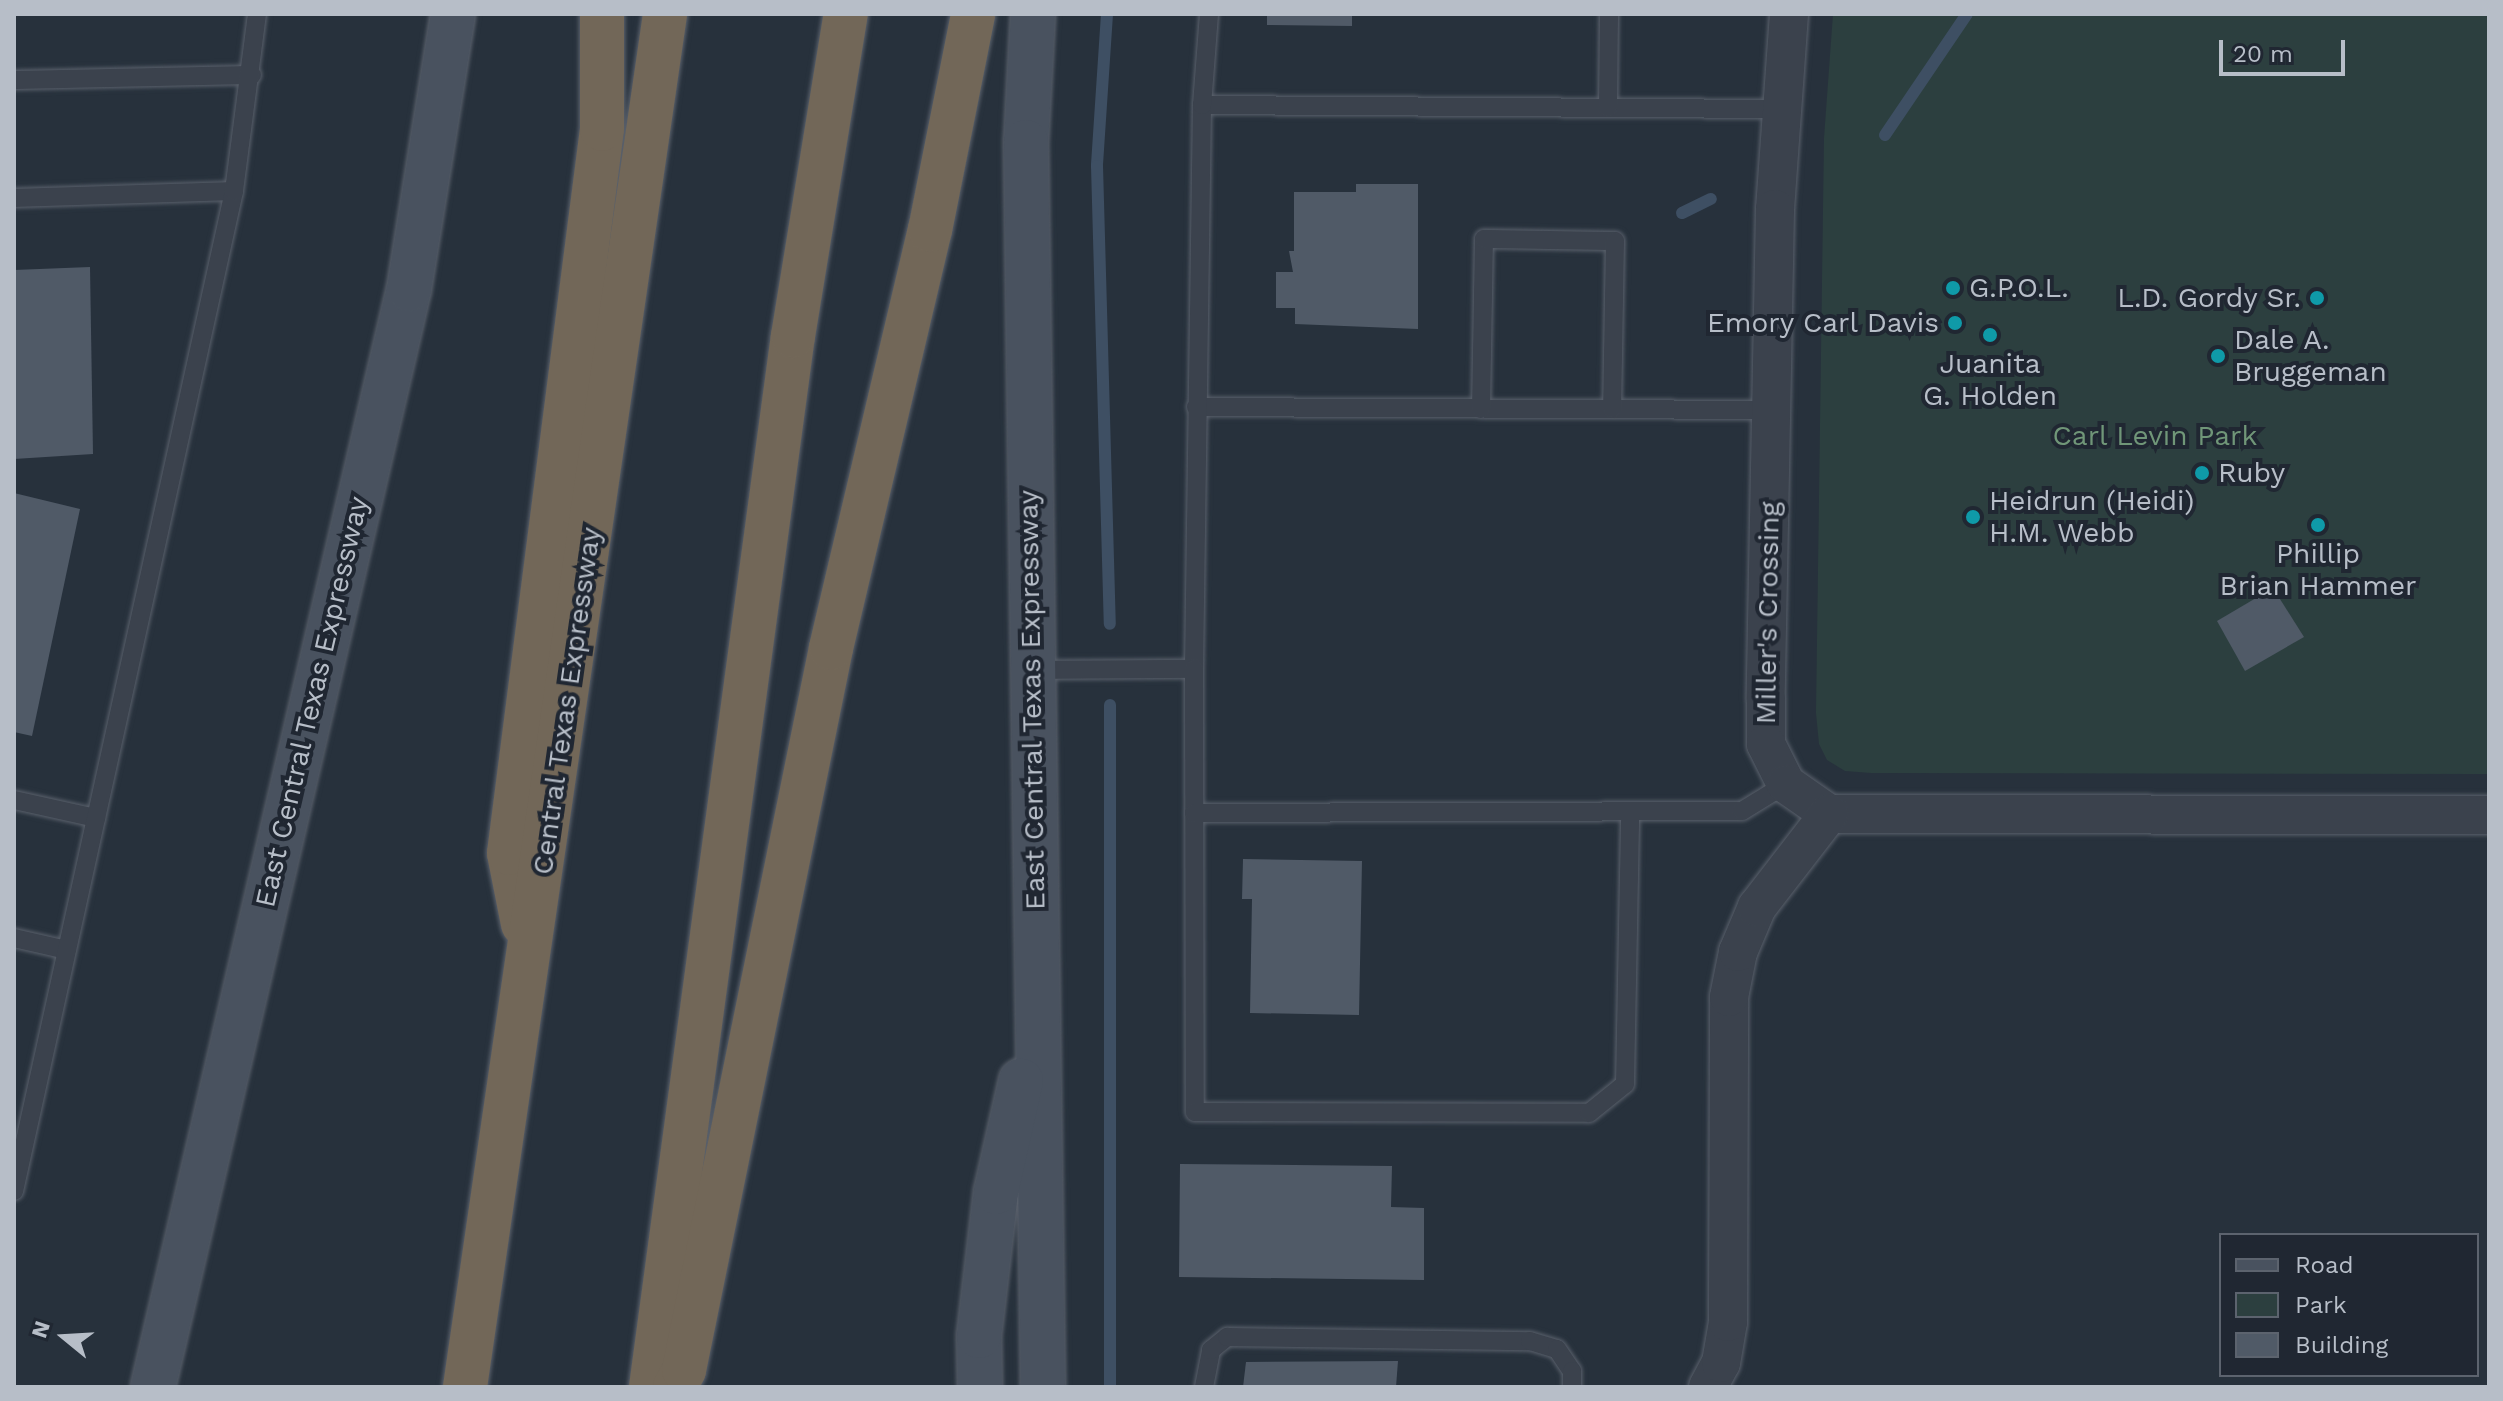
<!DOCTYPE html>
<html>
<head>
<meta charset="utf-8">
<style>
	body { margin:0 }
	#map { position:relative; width:2503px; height:1401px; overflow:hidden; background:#27313c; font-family:"Work Sans",sans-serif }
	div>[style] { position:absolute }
	.green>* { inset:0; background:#2c3f3f }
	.stream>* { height:12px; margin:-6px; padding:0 6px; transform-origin:6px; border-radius:6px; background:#3e4f63 }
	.building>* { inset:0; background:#505a67 }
	.roads { filter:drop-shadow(0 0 2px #59606b) drop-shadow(0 0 2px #59606b) }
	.lane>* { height:18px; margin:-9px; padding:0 9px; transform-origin:9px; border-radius:9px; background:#3b424d }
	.street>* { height:38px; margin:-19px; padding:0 19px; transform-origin:19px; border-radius:19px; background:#3b424d }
	.secondary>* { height:44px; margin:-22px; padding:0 22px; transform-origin:22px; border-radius:22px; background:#49525f }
	.highway>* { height:44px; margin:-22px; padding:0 22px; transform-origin:22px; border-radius:22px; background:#726758 }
	.dots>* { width:22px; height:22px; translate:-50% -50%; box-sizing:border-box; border:4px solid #202732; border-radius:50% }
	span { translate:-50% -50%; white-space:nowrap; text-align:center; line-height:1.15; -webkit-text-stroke:8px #202732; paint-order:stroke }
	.poi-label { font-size:28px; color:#b7bec8 }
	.left { translate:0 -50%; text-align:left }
	.right { translate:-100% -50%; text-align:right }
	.park-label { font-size:28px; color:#709678 }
	.street-label { font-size:28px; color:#b7bec8 }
	.frame { position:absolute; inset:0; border:16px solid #b7bec8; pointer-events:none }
	.legend { position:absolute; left:2219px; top:1233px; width:260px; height:144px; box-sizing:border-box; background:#202732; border:2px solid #5c636e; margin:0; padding:10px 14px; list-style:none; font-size:24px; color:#b7bec8 }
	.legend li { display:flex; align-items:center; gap:16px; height:40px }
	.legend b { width:40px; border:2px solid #5c636e }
	.north { position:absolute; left:24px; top:1297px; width:80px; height:80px; -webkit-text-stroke:6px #202732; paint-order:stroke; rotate:288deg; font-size:22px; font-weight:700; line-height:32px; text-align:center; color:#b7bec8 }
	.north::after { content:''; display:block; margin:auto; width:28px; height:36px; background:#b7bec8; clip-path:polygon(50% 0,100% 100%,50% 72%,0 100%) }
	.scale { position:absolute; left:2219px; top:40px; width:126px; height:36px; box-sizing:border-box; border:4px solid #b7bec8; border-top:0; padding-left:10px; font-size:24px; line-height:28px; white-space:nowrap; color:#b7bec8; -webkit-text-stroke:6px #202732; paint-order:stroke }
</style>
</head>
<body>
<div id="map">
	<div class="green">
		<i style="clip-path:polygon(1833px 14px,2489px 14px,2489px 774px,1871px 773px,1845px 771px,1827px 760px,1819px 744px,1816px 713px,1824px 138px)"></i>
	</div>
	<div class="stream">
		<i style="left:1107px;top:14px;width:152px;rotate:93.8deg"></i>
		<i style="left:1097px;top:166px;width:458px;rotate:88.4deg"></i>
		<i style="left:1885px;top:135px;width:146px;rotate:-55.9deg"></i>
		<i style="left:1682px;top:213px;width:32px;rotate:-26deg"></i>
		<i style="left:1110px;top:1387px;width:682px;rotate:-90deg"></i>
	</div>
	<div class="building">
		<i style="clip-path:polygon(1267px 14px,1352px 14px,1352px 26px,1267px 25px)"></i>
		<i style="clip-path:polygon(1356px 184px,1418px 184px,1418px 329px,1295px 324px,1295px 308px,1276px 308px,1276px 272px,1293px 272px,1289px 251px,1294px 251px,1294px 192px,1356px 192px)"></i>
		<i style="clip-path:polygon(90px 267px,93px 454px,14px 459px,14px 270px)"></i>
		<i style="clip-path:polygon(14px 493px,80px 509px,32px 736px,14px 732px)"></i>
		<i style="clip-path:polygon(2273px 588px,2304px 637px,2245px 671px,2217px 621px)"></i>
		<i style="clip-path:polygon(1243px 859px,1362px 861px,1359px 1015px,1250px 1013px,1252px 899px,1242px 899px)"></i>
		<i style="clip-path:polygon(1180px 1164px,1392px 1166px,1391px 1207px,1424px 1208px,1424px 1280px,1179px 1277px)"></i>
		<i style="clip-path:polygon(1398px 1361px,1396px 1387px,1243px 1387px,1246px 1362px)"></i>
	</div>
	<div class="roads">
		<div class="lane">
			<i style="left:14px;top:80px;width:238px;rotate:-1.2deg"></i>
			<i style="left:1202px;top:105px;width:579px;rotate:0.4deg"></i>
			<i style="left:1608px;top:108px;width:94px;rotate:-89.4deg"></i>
			<i style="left:14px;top:198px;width:220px;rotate:-1.8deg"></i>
			<i style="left:1196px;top:407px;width:575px;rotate:0.3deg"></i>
			<i style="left:1481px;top:409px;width:170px;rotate:-89deg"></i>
			<i style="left:1484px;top:239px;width:131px;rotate:0.9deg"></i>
			<i style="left:1615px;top:241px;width:168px;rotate:91deg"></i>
			<i style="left:1194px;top:669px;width:564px;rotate:-89.19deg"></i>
			<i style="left:1202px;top:105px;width:91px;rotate:-85.6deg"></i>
			<i style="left:1033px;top:670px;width:161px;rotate:-0.4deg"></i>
			<i style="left:1194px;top:669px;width:443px;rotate:89.9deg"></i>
			<i style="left:1195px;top:1112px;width:394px;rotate:0.1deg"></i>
			<i style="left:1589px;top:1113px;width:46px;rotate:-38.9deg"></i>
			<i style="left:1625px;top:1084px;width:269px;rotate:-88.9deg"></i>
			<i style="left:14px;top:800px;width:84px;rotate:12.4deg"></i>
			<i style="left:1194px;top:813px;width:548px;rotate:-0.21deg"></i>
			<i style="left:1742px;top:811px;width:52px;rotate:-31.5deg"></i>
			<i style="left:14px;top:938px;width:54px;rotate:12.8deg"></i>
			<i style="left:14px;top:1191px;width:1024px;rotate:-77.59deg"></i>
			<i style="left:234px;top:191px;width:178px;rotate:-82.6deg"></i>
			<i style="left:1204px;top:1387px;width:38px;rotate:-79deg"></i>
			<i style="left:1211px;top:1350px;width:21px;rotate:-39deg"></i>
			<i style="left:1227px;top:1337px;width:303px;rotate:0.8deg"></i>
			<i style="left:1530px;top:1341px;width:28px;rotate:17deg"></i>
			<i style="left:1557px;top:1349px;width:27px;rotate:56deg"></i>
			<i style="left:1572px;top:1371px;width:16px;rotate:90deg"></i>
		</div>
		<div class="street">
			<i style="left:1789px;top:14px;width:196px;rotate:94.1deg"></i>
			<i style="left:1775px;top:209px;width:490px;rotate:91.1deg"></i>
			<i style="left:1766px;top:699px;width:45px;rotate:90deg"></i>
			<i style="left:1766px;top:744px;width:45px;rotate:63.4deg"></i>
			<i style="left:1786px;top:784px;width:52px;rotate:34.9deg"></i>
			<i style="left:1829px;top:814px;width:660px;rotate:0.09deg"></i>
			<i style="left:1708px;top:1387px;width:27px;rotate:-62deg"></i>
			<i style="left:1721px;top:1363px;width:42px;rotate:-80.3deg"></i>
			<i style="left:1728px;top:1322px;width:325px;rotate:-89.8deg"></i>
			<i style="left:1729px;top:997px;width:46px;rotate:-78.7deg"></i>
			<i style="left:1738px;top:952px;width:49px;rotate:-67.1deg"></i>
			<i style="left:1757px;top:907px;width:118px;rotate:-52.3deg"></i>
		</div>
		<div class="secondary">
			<i style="left:1033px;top:14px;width:128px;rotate:93.1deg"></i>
			<i style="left:1026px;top:142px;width:1245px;rotate:89.22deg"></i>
			<i style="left:153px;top:1387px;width:1127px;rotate:-76.88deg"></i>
			<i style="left:409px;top:289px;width:278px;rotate:-80.9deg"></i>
			<i style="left:980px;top:1387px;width:51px;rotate:-91.1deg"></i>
			<i style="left:979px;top:1336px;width:145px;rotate:-83.3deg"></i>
			<i style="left:996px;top:1192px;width:114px;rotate:-77.3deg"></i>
		</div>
		<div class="highway">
			<i style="left:523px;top:924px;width:72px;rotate:-101.2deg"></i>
			<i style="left:509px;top:853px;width:730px;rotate:-82.68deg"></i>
			<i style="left:602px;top:129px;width:115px;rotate:-90deg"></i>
			<i style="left:465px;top:1387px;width:1387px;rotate:-81.71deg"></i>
			<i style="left:651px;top:1387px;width:1061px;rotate:-82.31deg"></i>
			<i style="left:793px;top:336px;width:326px;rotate:-80.7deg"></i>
			<i style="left:675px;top:1387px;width:19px;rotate:-62deg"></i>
			<i style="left:684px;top:1370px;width:737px;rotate:-78.49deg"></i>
			<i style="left:831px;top:648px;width:430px;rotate:-76.7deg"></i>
			<i style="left:930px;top:230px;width:220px;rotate:-78.7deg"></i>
		</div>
	</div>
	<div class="dots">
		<i style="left:1953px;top:288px;background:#0f9aa8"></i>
		<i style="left:2317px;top:298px;background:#0f9aa8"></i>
		<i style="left:1955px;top:323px;background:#0f9aa8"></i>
		<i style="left:1990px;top:335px;background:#0f9aa8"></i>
		<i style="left:2218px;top:356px;background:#0f9aa8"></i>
		<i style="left:2202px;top:473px;background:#0f9aa8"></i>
		<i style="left:1973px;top:517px;background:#0f9aa8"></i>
		<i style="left:2318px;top:525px;background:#0f9aa8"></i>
	</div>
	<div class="poi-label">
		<span class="left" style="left:1969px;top:288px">G.P.O.L.</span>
		<span class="right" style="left:2301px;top:298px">L.D. Gordy Sr.</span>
		<span class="right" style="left:1939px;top:323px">Emory Carl Davis</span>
		<span class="left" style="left:2234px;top:356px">Dale A.<br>Bruggeman</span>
		<span style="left:1990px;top:380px">Juanita<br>G. Holden</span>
		<span class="left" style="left:2218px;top:473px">Ruby</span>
		<span class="left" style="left:1989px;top:517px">Heidrun (Heidi)<br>H.M. Webb</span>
		<span style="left:2318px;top:570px">Phillip<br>Brian Hammer</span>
	</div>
	<div class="park-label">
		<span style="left:2155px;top:436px">Carl Levin Park</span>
	</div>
	<div class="street-label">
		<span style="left:1768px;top:613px;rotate:-89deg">Miller's Crossing</span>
		<span style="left:1032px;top:700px;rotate:-91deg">East Central Texas Expressway</span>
		<span style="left:567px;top:701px;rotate:-82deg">Central Texas Expressway</span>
		<span style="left:312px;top:702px;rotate:-77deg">East Central Texas Expressway</span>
	</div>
	<div class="frame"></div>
	<ul class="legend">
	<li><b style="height:10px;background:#49525f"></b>Road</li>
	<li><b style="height:22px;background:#2c3f3f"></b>Park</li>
	<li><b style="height:22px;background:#505a67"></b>Building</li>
	</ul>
	<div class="north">N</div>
	<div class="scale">20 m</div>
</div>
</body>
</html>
